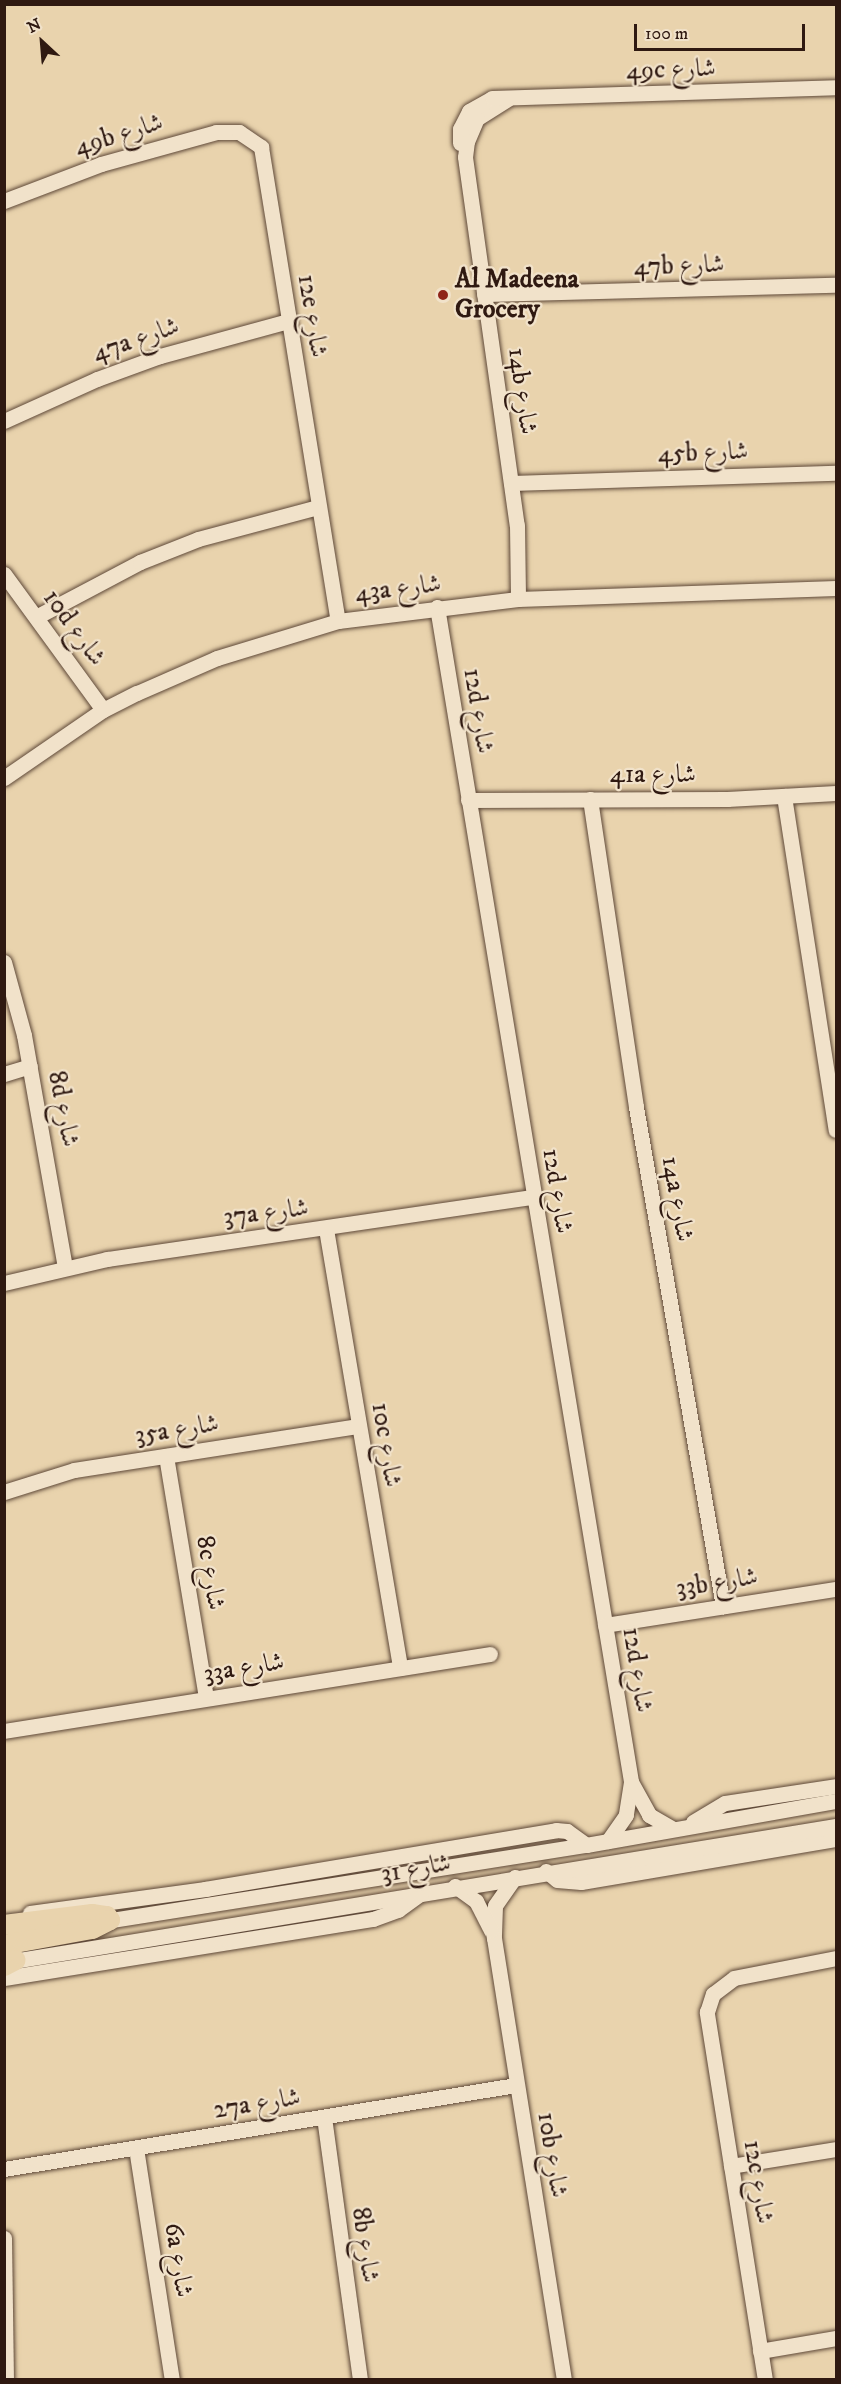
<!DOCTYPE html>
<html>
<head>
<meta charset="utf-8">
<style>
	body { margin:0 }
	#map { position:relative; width:841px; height:2384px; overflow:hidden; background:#e9d3ad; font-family:"IM FELL DW Pica",Amiri,serif }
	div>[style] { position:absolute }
	.roads { filter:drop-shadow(0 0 2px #5e4838) drop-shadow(0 0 2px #5e4838) }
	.minor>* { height:15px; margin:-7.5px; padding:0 7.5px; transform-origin:7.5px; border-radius:7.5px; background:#f1e2ca }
	.major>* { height:20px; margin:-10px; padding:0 10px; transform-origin:10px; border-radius:10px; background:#e9d3ad }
	.dots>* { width:16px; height:16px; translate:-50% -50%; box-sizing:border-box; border:3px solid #f1e2ca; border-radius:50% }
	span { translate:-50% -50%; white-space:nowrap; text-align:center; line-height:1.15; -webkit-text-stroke:4.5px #f1e2ca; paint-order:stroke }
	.street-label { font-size:26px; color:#2f1911 }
	.poi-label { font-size:26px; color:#2f1911; font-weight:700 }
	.left { translate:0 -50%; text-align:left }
	.frame { position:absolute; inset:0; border:6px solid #2f1911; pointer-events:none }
	.north { position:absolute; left:12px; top:12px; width:60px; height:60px; -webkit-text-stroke:4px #f1e2ca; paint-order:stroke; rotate:334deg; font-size:16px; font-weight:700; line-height:24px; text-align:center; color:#2f1911 }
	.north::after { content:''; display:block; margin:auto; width:21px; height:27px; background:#2f1911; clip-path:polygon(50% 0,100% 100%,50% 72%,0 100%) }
	.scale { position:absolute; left:634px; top:24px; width:171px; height:27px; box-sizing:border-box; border:3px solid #2f1911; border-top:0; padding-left:8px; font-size:18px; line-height:21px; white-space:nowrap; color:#2f1911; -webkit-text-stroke:4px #f1e2ca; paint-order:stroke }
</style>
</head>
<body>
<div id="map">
	<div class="roads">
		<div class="minor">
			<i style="left:508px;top:99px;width:36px;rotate:148deg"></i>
			<i style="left:477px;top:118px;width:25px;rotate:113deg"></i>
			<i style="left:467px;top:141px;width:16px;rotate:97deg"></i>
			<i style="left:465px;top:157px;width:372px;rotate:82deg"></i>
			<i style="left:517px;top:525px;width:74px;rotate:89.2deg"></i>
			<i style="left:460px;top:143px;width:14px;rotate:-90deg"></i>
			<i style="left:460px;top:129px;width:20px;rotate:-63deg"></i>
			<i style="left:469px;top:111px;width:26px;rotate:-29deg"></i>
			<i style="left:492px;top:98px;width:344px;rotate:-1.8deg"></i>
			<i style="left:4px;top:201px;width:104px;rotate:-20.9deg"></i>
			<i style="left:101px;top:164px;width:119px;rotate:-15.5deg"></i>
			<i style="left:216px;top:132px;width:23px"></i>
			<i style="left:239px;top:132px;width:27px;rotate:34deg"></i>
			<i style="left:261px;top:147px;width:480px;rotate:80.8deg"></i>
			<i style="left:484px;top:294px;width:352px;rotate:-1.5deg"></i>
			<i style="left:4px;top:421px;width:102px;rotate:-24.3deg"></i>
			<i style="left:97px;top:379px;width:67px;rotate:-20.1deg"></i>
			<i style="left:160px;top:356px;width:133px;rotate:-15.3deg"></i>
			<i style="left:511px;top:483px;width:325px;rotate:-1.8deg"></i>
			<i style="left:4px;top:574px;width:168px;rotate:53.9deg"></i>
			<i style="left:437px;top:607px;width:1191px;rotate:80.62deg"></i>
			<i style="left:631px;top:1782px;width:33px;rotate:99deg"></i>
			<i style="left:626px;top:1815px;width:32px;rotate:125deg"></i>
			<i style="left:36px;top:617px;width:118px;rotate:-27.9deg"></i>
			<i style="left:140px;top:562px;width:62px;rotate:-21.6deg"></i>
			<i style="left:198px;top:539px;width:124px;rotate:-14.9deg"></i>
			<i style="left:4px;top:778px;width:120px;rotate:-34.5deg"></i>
			<i style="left:103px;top:710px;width:38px;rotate:-27deg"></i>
			<i style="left:137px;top:693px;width:87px;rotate:-23.6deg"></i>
			<i style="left:217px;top:658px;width:127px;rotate:-17deg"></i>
			<i style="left:338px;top:621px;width:181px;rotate:-7deg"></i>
			<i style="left:518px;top:599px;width:318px;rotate:-2deg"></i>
			<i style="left:784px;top:796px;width:338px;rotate:81.2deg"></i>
			<i style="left:590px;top:799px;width:311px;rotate:81.5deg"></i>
			<i style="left:636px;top:1107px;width:507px;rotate:80.11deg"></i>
			<i style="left:468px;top:800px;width:259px;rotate:-0.2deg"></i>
			<i style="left:727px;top:799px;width:109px;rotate:-3.2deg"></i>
			<i style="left:4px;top:962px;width:76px;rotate:74.7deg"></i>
			<i style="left:24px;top:1035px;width:236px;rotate:80deg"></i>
			<i style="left:4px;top:1074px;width:27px;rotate:-17deg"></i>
			<i style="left:326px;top:1229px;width:445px;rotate:80.4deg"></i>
			<i style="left:4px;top:1283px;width:106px;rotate:-13.1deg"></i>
			<i style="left:107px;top:1259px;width:431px;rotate:-8.3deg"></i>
			<i style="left:166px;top:1456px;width:245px;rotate:80.6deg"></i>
			<i style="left:4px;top:1492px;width:73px;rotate:-17.4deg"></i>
			<i style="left:74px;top:1470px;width:288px;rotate:-8.8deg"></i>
			<i style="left:605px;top:1625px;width:234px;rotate:-8.9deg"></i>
			<i style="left:4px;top:1731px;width:492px;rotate:-9deg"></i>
			<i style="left:631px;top:1782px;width:38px;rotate:61deg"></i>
			<i style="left:649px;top:1815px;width:28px;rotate:30deg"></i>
			<i style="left:693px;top:1822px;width:37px;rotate:-31deg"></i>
			<i style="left:725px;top:1803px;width:112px;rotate:-8.7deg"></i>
			<i style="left:546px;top:1871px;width:14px;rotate:39deg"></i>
			<i style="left:557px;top:1880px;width:24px;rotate:5deg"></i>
			<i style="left:581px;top:1882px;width:259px;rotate:-9.6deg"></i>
			<i style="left:515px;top:1877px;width:35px;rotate:125deg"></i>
			<i style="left:495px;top:1906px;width:32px;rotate:92deg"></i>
			<i style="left:494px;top:1938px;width:448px;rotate:81deg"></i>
			<i style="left:455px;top:1886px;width:26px;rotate:36deg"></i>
			<i style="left:476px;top:1901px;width:33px;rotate:63deg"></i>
			<i style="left:30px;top:1913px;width:177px;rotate:-7.8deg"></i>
			<i style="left:205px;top:1889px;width:356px;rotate:-9.5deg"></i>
			<i style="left:556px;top:1830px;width:11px;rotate:5deg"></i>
			<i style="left:567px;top:1831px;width:24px;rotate:36deg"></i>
			<i style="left:99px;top:1922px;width:493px;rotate:-9deg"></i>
			<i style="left:586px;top:1845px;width:254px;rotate:-10deg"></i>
			<i style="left:7px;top:1962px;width:840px;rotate:-9.32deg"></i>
			<i style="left:4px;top:1978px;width:374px;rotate:-9.1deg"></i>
			<i style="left:373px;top:1919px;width:27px;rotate:-20deg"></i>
			<i style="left:398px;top:1910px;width:29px;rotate:-36deg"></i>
			<i style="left:324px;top:2117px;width:265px;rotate:82.2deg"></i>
			<i style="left:136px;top:2148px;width:235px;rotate:81.2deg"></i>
			<i style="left:731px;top:2166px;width:106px;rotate:-9.2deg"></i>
			<i style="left:4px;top:2169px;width:519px;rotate:-9.32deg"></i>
			<i style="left:4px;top:2238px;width:142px;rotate:89.2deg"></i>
			<i style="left:760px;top:2351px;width:77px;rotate:-9.7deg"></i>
			<i style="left:765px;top:2380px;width:373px;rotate:-99deg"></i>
			<i style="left:707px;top:2012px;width:19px;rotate:-72deg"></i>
			<i style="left:713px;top:1994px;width:26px;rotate:-37deg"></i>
			<i style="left:734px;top:1978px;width:104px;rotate:-11.1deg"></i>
		</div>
		<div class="major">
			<i style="left:4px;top:1925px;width:89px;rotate:-7.1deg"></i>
			<i style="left:92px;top:1914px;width:15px;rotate:8deg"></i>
			<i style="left:107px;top:1916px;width:5px;rotate:53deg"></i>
			<i style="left:110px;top:1920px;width:20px;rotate:153deg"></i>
			<i style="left:92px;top:1929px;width:89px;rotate:169.7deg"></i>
			<i style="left:4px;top:1966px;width:13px;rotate:-27deg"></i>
		</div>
	</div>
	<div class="dots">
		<i style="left:443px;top:295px;background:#8f2418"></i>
	</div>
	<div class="street-label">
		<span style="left:671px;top:70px;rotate:-2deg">49c شارع</span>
		<span style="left:119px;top:135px;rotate:-17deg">49b شارع</span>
		<span style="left:679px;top:266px;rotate:-2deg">47b شارع</span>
		<span style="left:312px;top:316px;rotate:81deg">12e شارع</span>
		<span style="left:136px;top:340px;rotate:-19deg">47a شارع</span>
		<span style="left:522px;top:391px;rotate:82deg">14b شارع</span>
		<span style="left:703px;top:453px;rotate:-2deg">45b شارع</span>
		<span style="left:398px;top:589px;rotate:-7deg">43a شارع</span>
		<span style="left:74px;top:628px;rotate:54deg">10d شارع</span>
		<span style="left:478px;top:711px;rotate:81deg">12d شارع</span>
		<span style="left:653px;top:775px">41a شارع</span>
		<span style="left:63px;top:1109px;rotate:79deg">8d شارع</span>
		<span style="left:557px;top:1191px;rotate:81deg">12d شارع</span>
		<span style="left:677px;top:1199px;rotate:80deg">14a شارع</span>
		<span style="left:266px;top:1213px;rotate:-7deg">37a شارع</span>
		<span style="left:177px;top:1430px;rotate:-9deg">35a شارع</span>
		<span style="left:386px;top:1445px;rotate:81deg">10c شارع</span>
		<span style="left:210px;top:1573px;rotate:81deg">8c شارع</span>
		<span style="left:717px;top:1583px;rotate:-9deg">33b شارع</span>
		<span style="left:244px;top:1668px;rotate:-9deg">33a شارع</span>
		<span style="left:637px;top:1670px;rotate:81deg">12d شارع</span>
		<span style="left:416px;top:1869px;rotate:-10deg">شارع 31</span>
		<span style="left:257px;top:2104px;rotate:-9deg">27a شارع</span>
		<span style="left:552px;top:2155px;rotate:81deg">10b شارع</span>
		<span style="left:758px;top:2182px;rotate:81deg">12c شارع</span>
		<span style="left:365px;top:2245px;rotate:82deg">8b شارع</span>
		<span style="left:178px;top:2260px;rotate:81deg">6a شارع</span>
	</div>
	<div class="poi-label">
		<span class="left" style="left:455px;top:295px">Al Madeena<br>Grocery</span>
	</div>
	<div class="frame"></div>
	<div class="north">N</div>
	<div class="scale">100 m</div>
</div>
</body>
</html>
